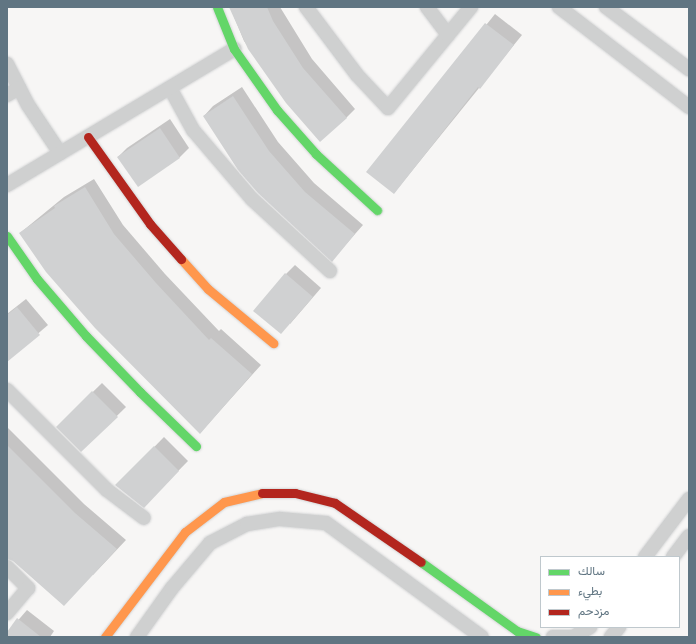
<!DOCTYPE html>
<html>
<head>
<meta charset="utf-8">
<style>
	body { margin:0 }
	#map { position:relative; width:696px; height:644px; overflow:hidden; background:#f7f6f5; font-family:"DM Sans",Vazirmatn,sans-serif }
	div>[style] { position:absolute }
	.shadow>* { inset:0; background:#0003 }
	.building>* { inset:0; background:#d0d1d2 }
	.roads { filter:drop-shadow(0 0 1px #d3d4d5) drop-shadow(0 0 1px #d3d4d5) }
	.street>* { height:14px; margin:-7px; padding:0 7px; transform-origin:7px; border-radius:7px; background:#cfd0d0 }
	.fast>* { height:9px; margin:-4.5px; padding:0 4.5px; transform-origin:4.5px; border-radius:4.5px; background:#63d668 }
	.slow>* { height:9px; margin:-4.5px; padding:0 4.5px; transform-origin:4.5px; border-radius:4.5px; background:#ff974d }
	.jam>* { height:9px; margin:-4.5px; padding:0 4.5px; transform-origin:4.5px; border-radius:4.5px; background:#b3261e }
	span { translate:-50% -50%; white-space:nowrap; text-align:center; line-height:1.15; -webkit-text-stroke:4px #fff; paint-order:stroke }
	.frame { position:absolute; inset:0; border:8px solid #607582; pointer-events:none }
	.legend { position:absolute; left:540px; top:556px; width:140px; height:72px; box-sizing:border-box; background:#fff; border:1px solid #bfc8cd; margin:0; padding:5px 7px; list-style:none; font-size:12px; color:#607582 }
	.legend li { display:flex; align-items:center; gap:8px; height:20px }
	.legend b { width:20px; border:1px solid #bfc8cd }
</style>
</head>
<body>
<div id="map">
	<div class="shadow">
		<i style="clip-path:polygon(230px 7px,280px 7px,312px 59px,355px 109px,346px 118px,287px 102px,244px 41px)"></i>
		<i style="clip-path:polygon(495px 14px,522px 35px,394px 193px,368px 172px)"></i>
		<i style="clip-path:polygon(242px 87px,278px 142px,314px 183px,363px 225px,332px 260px,204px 116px,213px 106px)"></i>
		<i style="clip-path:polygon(170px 119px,189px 148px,180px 157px,138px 185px,118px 157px,127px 148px)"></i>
		<i style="clip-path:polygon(94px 179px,123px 225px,165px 274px,219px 331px,221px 329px,261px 365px,200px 433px,20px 233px,64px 197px)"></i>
		<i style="clip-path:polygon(295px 265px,321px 288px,290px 324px,286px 274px)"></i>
		<i style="clip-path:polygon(26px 299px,48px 325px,7px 360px,7px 314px)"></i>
		<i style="clip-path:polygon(102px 383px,126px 407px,81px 451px,57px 427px)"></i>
		<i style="clip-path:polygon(7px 427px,84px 504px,126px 540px,93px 575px,7px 557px)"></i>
		<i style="clip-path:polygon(164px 437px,188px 461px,144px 506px,117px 485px)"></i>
		<i style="clip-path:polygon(27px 610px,54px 631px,50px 637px,7px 637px,7px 633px)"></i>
	</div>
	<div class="building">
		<i style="clip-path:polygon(229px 7px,267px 7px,273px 21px,303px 68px,347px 118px,320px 142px,286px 103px,248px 49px)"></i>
		<i style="clip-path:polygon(485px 23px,514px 45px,480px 89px,478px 87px,394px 194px,366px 172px)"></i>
		<i style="clip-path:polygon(233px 96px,269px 151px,305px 192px,355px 234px,332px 262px,258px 193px,238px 170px,203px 116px)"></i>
		<i style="clip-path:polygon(160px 128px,180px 158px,138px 187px,117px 157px)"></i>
		<i style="clip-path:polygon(85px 187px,114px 234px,156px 283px,209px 340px,211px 338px,252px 374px,200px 434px,95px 328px,46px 272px,19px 233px,55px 208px,54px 206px)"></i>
		<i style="clip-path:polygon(285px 273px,313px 297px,281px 334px,253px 311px)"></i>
		<i style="clip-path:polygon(17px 307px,40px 335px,7px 362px,7px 315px)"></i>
		<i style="clip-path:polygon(92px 391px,118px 417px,81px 452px,56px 427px)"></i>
		<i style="clip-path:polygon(7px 445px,75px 513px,117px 549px,64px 606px,13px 561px,7px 559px)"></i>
		<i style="clip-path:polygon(154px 446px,179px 471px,144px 508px,115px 485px)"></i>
		<i style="clip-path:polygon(17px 618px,41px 637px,7px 637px,7px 632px)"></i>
	</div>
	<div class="roads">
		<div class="street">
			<i style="left:306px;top:7px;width:85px;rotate:53.1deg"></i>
			<i style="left:357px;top:75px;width:45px;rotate:46.8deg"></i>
			<i style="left:388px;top:108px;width:131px;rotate:-50.6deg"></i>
			<i style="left:427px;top:7px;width:35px;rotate:53deg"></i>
			<i style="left:559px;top:7px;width:164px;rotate:37.6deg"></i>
			<i style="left:606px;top:7px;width:104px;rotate:36.8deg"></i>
			<i style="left:7px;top:64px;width:46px;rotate:62.9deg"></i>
			<i style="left:28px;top:105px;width:58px;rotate:56.3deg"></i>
			<i style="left:170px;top:88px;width:48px;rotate:61.3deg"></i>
			<i style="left:193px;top:130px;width:91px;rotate:49.5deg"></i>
			<i style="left:252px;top:199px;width:106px;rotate:42.7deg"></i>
			<i style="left:7px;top:95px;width:14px;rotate:-30deg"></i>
			<i style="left:7px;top:185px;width:265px;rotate:-30.9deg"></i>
			<i style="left:7px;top:390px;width:141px;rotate:45deg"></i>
			<i style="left:107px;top:490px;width:46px;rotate:37.1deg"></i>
			<i style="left:645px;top:557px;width:73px;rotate:-52.8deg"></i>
			<i style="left:673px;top:557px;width:26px;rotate:-53deg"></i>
			<i style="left:7px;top:567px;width:30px;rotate:45deg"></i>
			<i style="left:28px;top:588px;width:33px;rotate:130deg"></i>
			<i style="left:137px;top:637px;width:60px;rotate:-54.5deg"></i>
			<i style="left:172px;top:588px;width:59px;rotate:-49.8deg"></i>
			<i style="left:210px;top:543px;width:42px;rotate:-27.2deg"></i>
			<i style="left:247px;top:524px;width:33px;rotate:-9deg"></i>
			<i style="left:280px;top:519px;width:46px;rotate:5deg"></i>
			<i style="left:326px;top:523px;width:193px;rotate:36.2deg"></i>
			<i style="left:553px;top:637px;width:20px"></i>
			<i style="left:573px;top:637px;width:20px;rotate:-30deg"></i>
			<i style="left:611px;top:637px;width:13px;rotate:-51deg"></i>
		</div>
		<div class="fast">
			<i style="left:217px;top:7px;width:45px;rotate:68deg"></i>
			<i style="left:234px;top:49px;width:75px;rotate:54.8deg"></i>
			<i style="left:277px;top:110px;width:59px;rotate:48.4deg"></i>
			<i style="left:316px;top:154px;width:83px;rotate:42.6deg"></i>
			<i style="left:7px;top:236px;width:52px;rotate:55.1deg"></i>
			<i style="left:37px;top:279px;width:75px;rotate:49.3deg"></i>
			<i style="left:86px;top:336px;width:78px;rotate:46deg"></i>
			<i style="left:140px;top:392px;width:78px;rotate:44deg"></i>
			<i style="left:421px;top:562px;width:118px;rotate:35.7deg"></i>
			<i style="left:517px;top:631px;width:20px;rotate:18deg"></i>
		</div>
		<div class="slow">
			<i style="left:181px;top:259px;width:40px;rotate:48deg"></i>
			<i style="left:208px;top:289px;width:85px;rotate:39.7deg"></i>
			<i style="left:105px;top:637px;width:132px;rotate:-52.7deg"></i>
			<i style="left:185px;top:532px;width:49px;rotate:-37.6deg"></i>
			<i style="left:224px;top:502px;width:39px;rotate:-13deg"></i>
		</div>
		<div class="jam">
			<i style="left:88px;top:137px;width:107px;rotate:54.5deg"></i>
			<i style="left:150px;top:224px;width:47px;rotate:48.5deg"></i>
			<i style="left:262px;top:493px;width:33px"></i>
			<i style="left:295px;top:493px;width:41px;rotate:14deg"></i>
			<i style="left:335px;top:503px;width:104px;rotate:34.5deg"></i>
		</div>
	</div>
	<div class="frame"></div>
	<ul class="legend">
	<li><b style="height:5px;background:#63d668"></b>سالك</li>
	<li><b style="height:5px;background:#ff974d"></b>بطيء</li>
	<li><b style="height:5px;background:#b3261e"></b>مزدحم</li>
	</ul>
</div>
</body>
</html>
